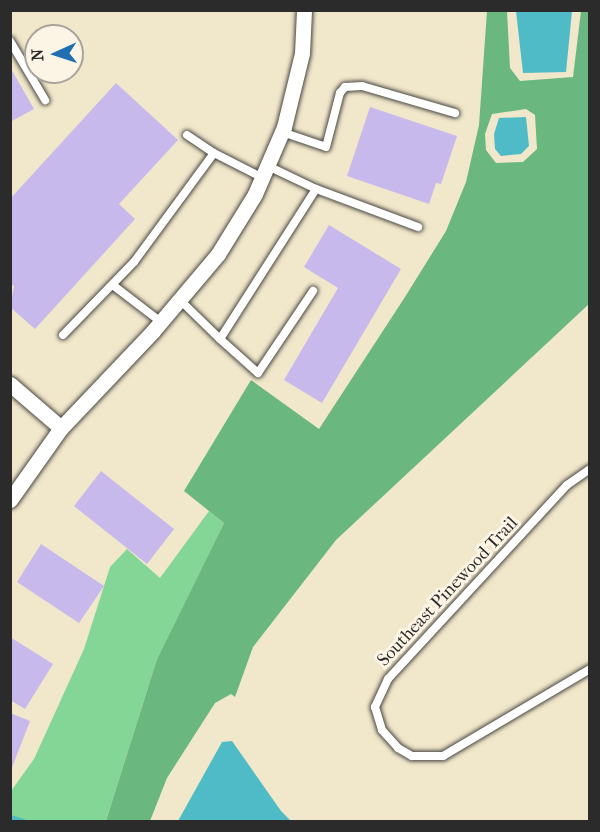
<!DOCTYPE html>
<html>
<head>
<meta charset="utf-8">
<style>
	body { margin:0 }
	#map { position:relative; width:600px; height:832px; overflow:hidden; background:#f1e7ca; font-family:"IM FELL French Canon",serif }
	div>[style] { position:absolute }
	.green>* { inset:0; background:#84d697 }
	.forest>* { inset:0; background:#6bb780 }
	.water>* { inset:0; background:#4ebbc7 }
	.stream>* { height:4.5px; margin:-2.25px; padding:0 2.25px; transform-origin:2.25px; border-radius:2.25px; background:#4ebbc7 }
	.building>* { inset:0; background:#c8b9ec }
	.roads { filter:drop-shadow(0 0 2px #494743) drop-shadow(0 0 2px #494743) }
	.service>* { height:8px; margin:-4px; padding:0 4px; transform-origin:4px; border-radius:4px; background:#fff }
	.minor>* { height:15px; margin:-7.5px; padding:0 7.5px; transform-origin:7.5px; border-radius:7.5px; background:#fff }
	span { translate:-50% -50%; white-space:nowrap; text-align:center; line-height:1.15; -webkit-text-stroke:6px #fcf5e5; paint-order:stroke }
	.street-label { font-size:18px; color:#2b2b2b }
	.frame { position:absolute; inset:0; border:12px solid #2b2b2b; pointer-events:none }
	.north { position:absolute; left:24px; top:24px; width:60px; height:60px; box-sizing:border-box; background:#fcf5e5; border:2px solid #a8a49b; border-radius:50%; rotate:267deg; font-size:16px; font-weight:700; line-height:24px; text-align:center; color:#2b2b2b }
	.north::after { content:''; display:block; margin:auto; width:21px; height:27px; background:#1f6fb2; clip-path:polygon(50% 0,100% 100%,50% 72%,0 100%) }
</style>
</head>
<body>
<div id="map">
	<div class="green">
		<i style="clip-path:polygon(209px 511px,224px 523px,157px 659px,106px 821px,11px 822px,11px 791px,34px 759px,84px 649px,110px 567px,127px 549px,160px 578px)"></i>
	</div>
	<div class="forest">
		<i style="clip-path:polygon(evenodd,487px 11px,507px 11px,510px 68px,520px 81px,573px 77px,581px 11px,589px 11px,589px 304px,336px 540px,253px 647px,235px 697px,231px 694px,215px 703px,167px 778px,150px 821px,106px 821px,157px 659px,224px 523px,184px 491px,251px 380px,319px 429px,405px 297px,446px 231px,466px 182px,479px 125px,487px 11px,526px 109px,535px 115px,537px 149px,523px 162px,496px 163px,486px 150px,485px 134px,492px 114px,526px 109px)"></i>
	</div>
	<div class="water">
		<i style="clip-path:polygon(516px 11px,572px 11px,566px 72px,523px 73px)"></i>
		<i style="clip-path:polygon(526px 117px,529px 146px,521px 154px,501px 156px,495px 149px,494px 134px,499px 118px)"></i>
		<i style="clip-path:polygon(232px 741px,281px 811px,291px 821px,178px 821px,222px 742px)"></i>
	</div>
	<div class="stream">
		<i style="left:10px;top:817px;width:17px;rotate:17deg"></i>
	</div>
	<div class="building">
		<i style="clip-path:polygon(10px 67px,34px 109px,10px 122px)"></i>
		<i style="clip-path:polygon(116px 83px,178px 140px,119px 204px,135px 219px,35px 329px,10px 307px,14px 286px,10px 283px,10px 199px)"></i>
		<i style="clip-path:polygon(370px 107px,457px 136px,441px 184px,436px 183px,429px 204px,347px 176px)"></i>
		<i style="clip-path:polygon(329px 225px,401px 269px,322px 403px,284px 380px,338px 288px,304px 267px)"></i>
		<i style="clip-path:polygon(101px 471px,174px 529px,147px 564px,74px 506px)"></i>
		<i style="clip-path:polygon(41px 544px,104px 586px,79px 623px,17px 582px)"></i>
		<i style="clip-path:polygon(10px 637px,53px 664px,25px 709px,10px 700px)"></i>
		<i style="clip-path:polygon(10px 713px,30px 721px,11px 770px,10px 770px)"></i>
	</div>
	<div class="roads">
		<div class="service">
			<i style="left:10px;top:41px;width:69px;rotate:59.3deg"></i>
			<i style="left:282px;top:132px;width:46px;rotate:18.8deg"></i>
			<i style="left:326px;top:147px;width:56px;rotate:-75.5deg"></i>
			<i style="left:340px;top:93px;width:8px;rotate:-50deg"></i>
			<i style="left:345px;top:87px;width:17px;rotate:-3deg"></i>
			<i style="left:362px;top:86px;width:97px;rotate:16.2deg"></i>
			<i style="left:187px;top:135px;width:32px;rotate:34deg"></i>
			<i style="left:316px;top:189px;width:109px;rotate:20.4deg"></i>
			<i style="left:114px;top:286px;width:59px;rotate:37.5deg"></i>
			<i style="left:180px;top:300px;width:56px;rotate:44.3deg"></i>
			<i style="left:220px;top:339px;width:178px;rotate:-57.4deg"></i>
			<i style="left:316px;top:189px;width:53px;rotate:-154.4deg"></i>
			<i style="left:63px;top:335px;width:102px;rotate:-45.8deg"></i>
			<i style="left:134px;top:262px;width:135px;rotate:-53.7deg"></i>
			<i style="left:214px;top:153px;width:55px;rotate:27deg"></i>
			<i style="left:220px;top:339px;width:51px;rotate:41.8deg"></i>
			<i style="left:258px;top:373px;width:99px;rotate:-56.1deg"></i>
			<i style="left:590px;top:469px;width:28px;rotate:145deg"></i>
			<i style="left:567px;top:485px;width:264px;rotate:132.7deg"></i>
			<i style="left:388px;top:679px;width:31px;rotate:115deg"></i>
			<i style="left:375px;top:707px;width:24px;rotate:73deg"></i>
			<i style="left:382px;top:730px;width:24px;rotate:48deg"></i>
			<i style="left:398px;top:748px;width:16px;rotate:30deg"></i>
			<i style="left:412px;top:756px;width:31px"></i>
			<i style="left:443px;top:756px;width:171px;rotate:-30.6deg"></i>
		</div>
		<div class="minor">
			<i style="left:10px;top:384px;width:67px;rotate:40.8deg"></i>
			<i style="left:10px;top:500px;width:88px;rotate:-54.7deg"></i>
			<i style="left:61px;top:428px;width:134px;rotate:-46.5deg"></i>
			<i style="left:153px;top:331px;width:101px;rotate:-49.8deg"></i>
			<i style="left:218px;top:254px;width:70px;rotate:-58.3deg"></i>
			<i style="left:255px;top:194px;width:73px;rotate:-66.6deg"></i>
			<i style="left:284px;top:127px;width:76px;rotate:-76.3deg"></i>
			<i style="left:302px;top:53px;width:43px;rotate:-87.3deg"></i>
		</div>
	</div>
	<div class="street-label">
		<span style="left:448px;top:592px;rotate:-47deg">Southeast Pinewood Trail</span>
	</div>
	<div class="frame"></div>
	<div class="north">N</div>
</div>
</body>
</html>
